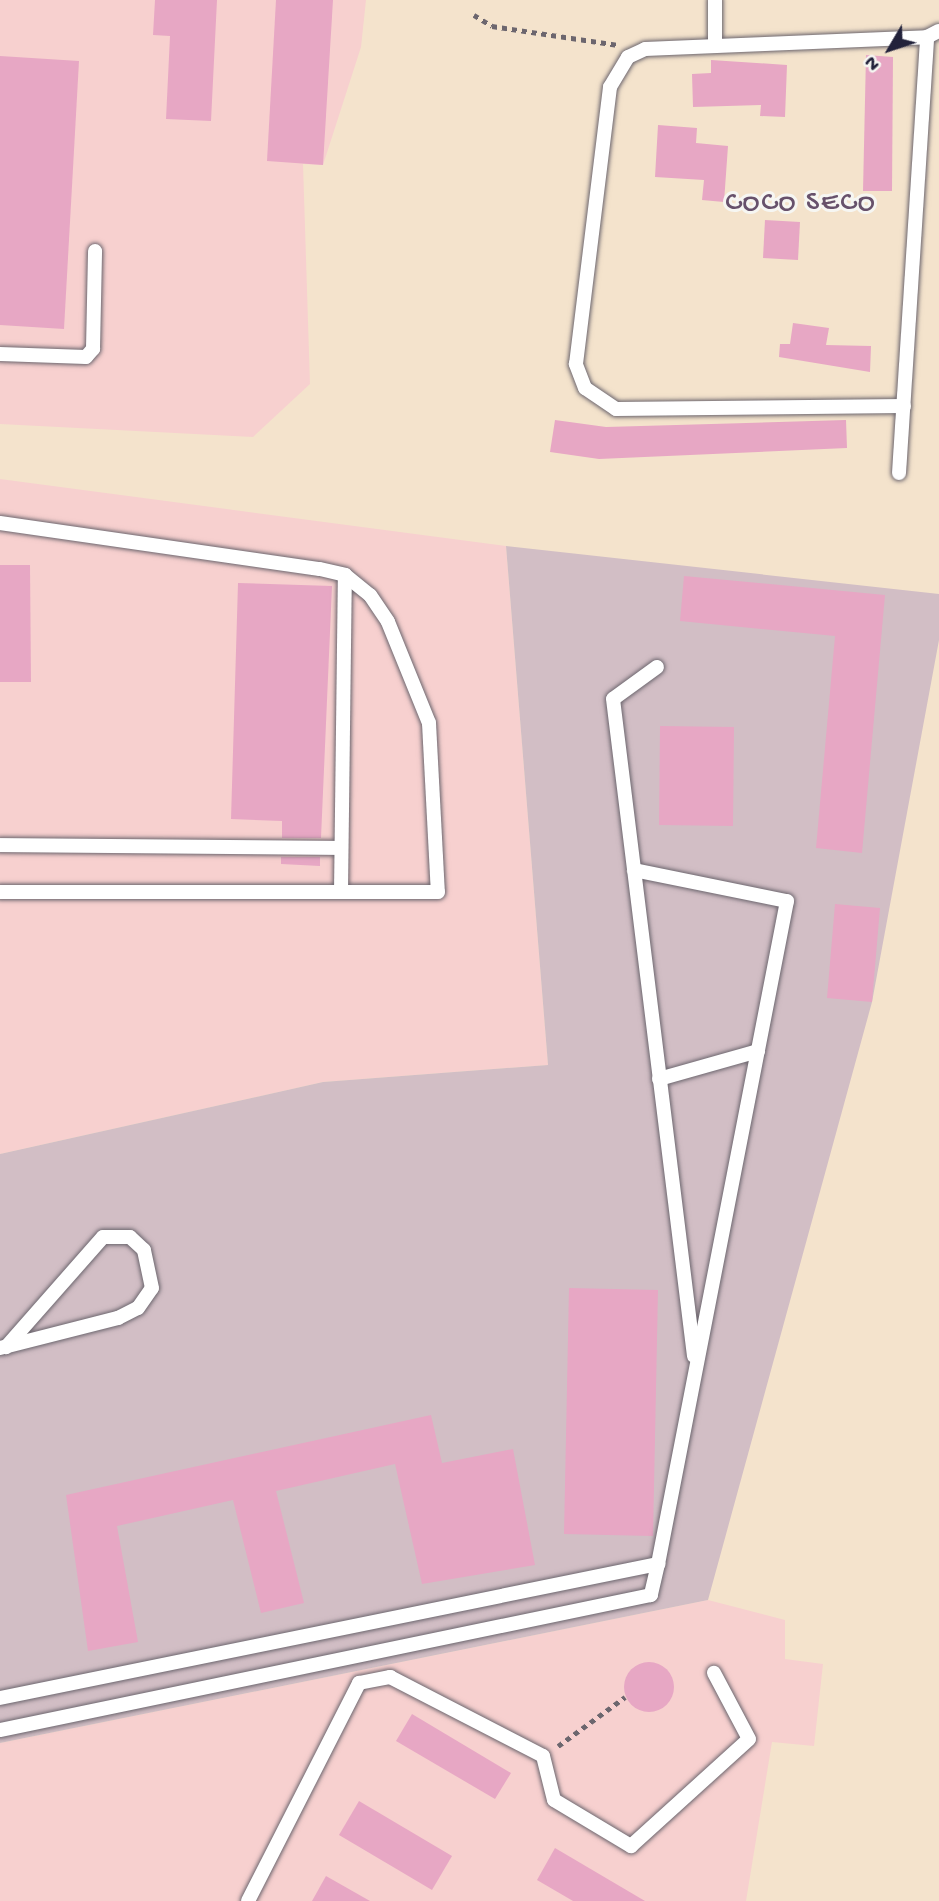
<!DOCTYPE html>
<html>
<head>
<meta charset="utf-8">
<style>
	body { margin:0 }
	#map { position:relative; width:939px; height:1901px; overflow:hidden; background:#f4e3cc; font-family:"Gochi Hand",sans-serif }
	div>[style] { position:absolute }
	.built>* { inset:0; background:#f7d0cf }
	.industrial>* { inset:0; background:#d2bec5 }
	.building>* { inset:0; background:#e7a7c4 }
	.round { border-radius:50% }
	.path>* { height:4.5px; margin-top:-2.25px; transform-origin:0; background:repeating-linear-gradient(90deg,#6c666e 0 5px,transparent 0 10px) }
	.roads { filter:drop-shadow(0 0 2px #6c666e) drop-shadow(0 0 2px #6c666e) }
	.service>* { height:14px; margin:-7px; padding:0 7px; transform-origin:7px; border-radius:7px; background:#fff }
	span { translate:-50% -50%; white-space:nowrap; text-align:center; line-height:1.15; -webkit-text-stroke:6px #f6f6f2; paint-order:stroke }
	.neighbourhood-label { font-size:28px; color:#67516b; letter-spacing:2px }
	.north { position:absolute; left:855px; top:14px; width:70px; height:70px; -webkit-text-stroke:5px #f6f6f2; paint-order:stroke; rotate:231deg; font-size:19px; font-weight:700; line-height:28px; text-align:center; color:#22223b }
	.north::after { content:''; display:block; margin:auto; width:24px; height:32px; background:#22223b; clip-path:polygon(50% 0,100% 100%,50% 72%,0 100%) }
</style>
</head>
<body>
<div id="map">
	<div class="built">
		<i style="clip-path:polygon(0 0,366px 0,361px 47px,323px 165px,303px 164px,310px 384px,253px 437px,0 424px)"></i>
		<i style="clip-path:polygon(0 479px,506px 546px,548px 1065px,323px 1082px,0 1154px)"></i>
		<i style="clip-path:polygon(708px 1600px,785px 1620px,785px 1659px,823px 1664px,814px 1746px,772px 1742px,746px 1901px,0 1901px,0 1743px)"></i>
	</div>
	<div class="industrial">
		<i style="clip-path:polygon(506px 546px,939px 594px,939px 640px,872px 1002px,708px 1600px,0 1743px,0 1154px,323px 1082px,548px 1065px)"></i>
	</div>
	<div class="building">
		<i style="clip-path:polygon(155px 0,217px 0,211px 121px,166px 119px,170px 36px,153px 35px)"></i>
		<i style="clip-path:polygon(276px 0,333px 0,323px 165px,267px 161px)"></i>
		<i style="clip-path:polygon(866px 55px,893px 57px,892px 191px,863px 191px)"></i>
		<i style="clip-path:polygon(0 56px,79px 61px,64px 329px,0 325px)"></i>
		<i style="clip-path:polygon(711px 60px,787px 65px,785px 117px,760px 116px,761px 105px,693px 107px,692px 74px,711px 73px)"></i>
		<i style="clip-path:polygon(658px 125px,697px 128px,696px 143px,728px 146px,724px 202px,702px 200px,704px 180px,655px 177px)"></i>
		<i style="clip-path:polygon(765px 220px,800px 222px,798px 260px,763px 258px)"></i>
		<i style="clip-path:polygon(793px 323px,829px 328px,826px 345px,871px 346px,870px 372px,779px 357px,780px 344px,790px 344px)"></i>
		<i style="clip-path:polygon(555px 420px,606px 427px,846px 420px,847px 448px,599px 459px,550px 452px)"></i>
		<i style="clip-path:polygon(0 565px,30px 565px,31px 682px,0 682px)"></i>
		<i style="clip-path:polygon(684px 576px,885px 595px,862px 853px,816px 848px,835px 636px,680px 621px)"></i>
		<i style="clip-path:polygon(238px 583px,332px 586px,321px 838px,282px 838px,282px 821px,231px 819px)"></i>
		<i style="clip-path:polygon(660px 726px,734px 727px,733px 826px,659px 825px)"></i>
		<i style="clip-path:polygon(281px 857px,320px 857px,320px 866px,281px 864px)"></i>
		<i style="clip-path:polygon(835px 904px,880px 908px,872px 1002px,827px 998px)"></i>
		<i style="clip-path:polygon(569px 1288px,658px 1290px,653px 1536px,564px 1534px)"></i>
		<i style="clip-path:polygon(431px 1415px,442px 1463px,513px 1449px,535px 1565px,422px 1584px,395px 1464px,276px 1491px,304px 1603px,261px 1613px,233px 1500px,117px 1526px,138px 1642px,88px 1651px,66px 1495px)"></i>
		<i class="round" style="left:624px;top:1662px;width:50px;height:50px"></i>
		<i style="clip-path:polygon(412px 1714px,511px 1773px,495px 1799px,396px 1741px)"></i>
		<i style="clip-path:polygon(359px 1801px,452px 1856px,432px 1890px,339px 1835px)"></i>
		<i style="clip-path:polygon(555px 1848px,645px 1901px,573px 1901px,537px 1880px)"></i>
		<i style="clip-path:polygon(326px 1876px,370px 1901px,312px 1901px)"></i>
	</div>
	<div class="path">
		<i style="left:474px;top:15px;width:21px;rotate:31deg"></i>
		<i style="left:492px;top:26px;width:126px;rotate:8.6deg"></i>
		<i style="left:558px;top:1746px;width:83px;rotate:-36.2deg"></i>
	</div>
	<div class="roads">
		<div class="service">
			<i style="left:715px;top:46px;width:46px;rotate:-90deg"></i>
			<i style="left:0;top:354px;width:86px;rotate:2deg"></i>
			<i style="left:86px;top:357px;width:11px;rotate:-49deg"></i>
			<i style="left:93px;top:349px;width:98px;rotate:-88.8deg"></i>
			<i style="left:904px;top:406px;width:288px;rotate:179.4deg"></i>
			<i style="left:616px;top:409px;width:37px;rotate:-146deg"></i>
			<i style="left:585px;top:388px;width:26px;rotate:-111deg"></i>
			<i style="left:576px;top:364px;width:279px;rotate:-83deg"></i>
			<i style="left:610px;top:87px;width:35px;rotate:-59deg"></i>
			<i style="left:628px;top:57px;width:19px;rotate:-25deg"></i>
			<i style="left:645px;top:49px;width:282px;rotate:-2.4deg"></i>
			<i style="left:927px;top:37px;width:13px;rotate:-27deg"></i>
			<i style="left:899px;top:473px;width:437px;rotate:-86.3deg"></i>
			<i style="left:0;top:523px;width:323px;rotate:8.2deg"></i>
			<i style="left:320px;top:569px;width:26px;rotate:13deg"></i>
			<i style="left:345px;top:575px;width:32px;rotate:39deg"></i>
			<i style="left:370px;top:595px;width:32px;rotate:56deg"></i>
			<i style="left:388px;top:622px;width:109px;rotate:67.9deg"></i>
			<i style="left:429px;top:723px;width:169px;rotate:87deg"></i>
			<i style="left:438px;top:892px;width:97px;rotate:180deg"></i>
			<i style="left:341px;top:892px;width:317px;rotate:-89.3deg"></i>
			<i style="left:657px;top:667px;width:54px;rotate:144deg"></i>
			<i style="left:613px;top:699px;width:662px;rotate:82.97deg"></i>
			<i style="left:0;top:845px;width:341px;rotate:0.5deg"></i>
			<i style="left:634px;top:870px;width:156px;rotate:11.5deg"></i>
			<i style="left:787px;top:901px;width:675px;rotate:101.01deg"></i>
			<i style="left:0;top:892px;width:341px"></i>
			<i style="left:659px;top:1079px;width:103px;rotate:-15.8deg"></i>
			<i style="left:0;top:1348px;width:122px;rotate:-14.3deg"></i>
			<i style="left:118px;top:1318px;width:22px;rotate:-27deg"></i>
			<i style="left:138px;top:1308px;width:24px;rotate:-55deg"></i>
			<i style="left:152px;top:1288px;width:39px;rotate:-102deg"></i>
			<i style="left:144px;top:1250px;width:19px;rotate:-137deg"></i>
			<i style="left:130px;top:1237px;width:27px;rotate:180deg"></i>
			<i style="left:103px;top:1237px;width:147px;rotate:131.4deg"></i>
			<i style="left:0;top:1698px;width:672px;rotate:-11.51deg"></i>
			<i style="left:658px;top:1564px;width:32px;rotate:103deg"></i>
			<i style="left:651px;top:1595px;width:665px;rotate:168.28deg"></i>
			<i style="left:248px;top:1901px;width:245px;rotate:-63deg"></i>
			<i style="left:359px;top:1683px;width:32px;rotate:-11deg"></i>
			<i style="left:390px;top:1677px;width:172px;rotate:27.3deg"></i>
			<i style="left:543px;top:1756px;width:45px;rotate:76deg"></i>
			<i style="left:554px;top:1800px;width:90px;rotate:30.9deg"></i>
			<i style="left:631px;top:1846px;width:159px;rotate:-42.2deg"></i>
			<i style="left:749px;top:1739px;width:75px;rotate:-117.9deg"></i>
		</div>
	</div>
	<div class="neighbourhood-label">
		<span style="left:801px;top:204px">COCO SECO</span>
	</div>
	<div class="north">N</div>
</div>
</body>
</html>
